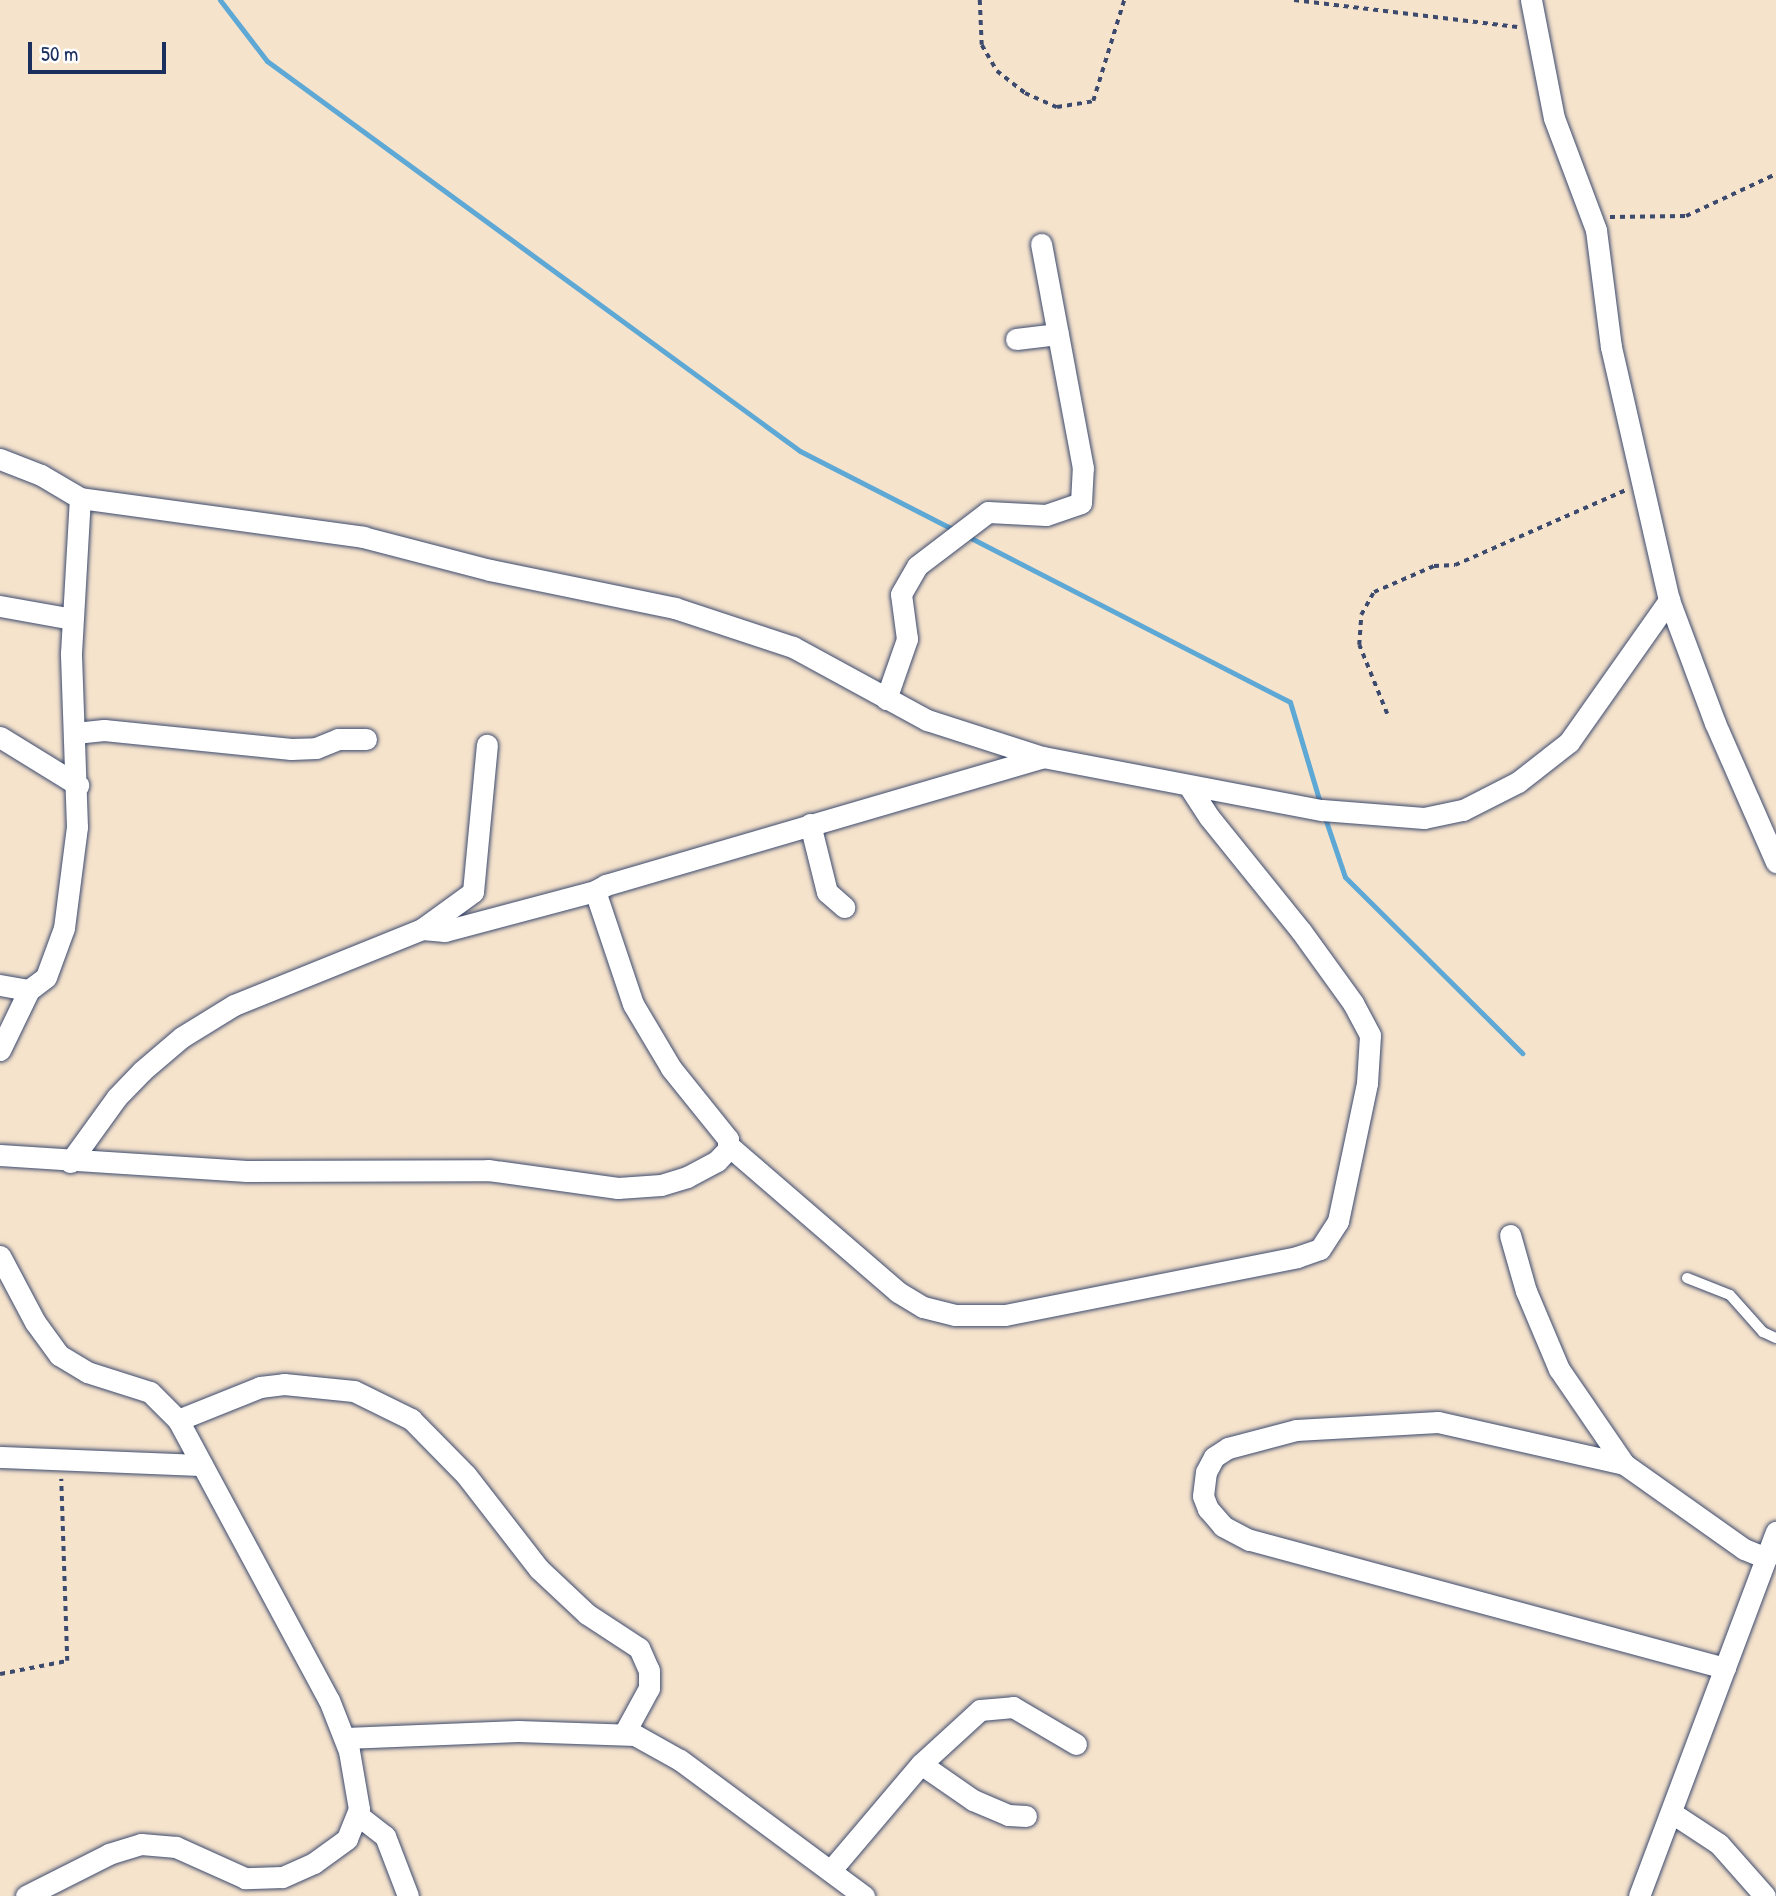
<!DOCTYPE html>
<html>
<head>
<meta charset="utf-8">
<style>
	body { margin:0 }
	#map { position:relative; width:1776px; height:1896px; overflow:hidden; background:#f6e3cc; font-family:"Patrick Hand",sans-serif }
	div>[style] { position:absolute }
	.stream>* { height:5px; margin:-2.5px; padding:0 2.5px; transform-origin:2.5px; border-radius:2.5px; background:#5ea8d6 }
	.path>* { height:3.5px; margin-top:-1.75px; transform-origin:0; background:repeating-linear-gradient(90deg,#3c4a6e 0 5px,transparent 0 10px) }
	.roads { filter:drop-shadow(0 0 2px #3c4a6e) drop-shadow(0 0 2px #3c4a6e) }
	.service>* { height:10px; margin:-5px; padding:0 5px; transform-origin:5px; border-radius:5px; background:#fff }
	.minor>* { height:21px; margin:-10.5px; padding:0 10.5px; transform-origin:10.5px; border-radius:10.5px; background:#fff }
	span { translate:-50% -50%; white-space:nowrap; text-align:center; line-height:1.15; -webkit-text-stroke:6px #fff; paint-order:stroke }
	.scale { position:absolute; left:28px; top:42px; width:138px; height:32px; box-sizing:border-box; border:4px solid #1b2f5e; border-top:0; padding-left:9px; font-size:21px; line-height:24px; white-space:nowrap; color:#1b2f5e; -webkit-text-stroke:5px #fff; paint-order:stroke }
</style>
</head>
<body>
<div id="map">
	<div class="stream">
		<i style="left:220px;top:0;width:77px;rotate:52.4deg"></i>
		<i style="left:267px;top:61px;width:660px;rotate:36.19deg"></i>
		<i style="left:800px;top:451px;width:175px;rotate:27.1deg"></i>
		<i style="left:965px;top:535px;width:365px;rotate:27.2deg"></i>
		<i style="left:1290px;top:702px;width:109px;rotate:73.4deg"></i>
		<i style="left:1324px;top:815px;width:65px;rotate:71.3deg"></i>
		<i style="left:1345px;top:877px;width:250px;rotate:44.8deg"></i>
	</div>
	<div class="path">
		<i style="left:980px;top:0;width:45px;rotate:87.5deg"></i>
		<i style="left:982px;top:45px;width:30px;rotate:60deg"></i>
		<i style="left:997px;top:71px;width:36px;rotate:38deg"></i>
		<i style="left:1025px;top:93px;width:35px;rotate:24deg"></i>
		<i style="left:1057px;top:107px;width:36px;rotate:-9deg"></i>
		<i style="left:1093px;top:101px;width:106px;rotate:-72.9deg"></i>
		<i style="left:1294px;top:0;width:225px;rotate:6.9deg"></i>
		<i style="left:1610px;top:217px;width:76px;rotate:-0.8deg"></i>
		<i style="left:1686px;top:216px;width:99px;rotate:-25deg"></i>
		<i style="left:1387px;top:714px;width:74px;rotate:-112.1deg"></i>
		<i style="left:1359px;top:645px;width:30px;rotate:-86deg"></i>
		<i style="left:1361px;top:615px;width:26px;rotate:-61deg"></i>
		<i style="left:1374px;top:592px;width:65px;rotate:-23.4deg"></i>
		<i style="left:1434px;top:566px;width:21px;rotate:-3deg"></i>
		<i style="left:1455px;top:565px;width:187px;rotate:-23.7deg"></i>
		<i style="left:0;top:1674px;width:68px;rotate:-11deg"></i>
		<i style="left:67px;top:1661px;width:182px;rotate:-91.9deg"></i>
	</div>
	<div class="roads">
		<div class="service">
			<i style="left:1687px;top:1278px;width:46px;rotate:21.6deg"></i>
			<i style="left:1730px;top:1295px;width:50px;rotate:48.3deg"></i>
			<i style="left:1763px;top:1332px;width:14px;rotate:25deg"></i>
		</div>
		<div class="minor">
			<i style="left:1531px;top:0;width:120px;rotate:79deg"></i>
			<i style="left:1554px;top:118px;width:120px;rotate:69.4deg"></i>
			<i style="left:1596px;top:230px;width:118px;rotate:82.7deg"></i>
			<i style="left:1611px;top:347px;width:260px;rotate:77.1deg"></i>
			<i style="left:1669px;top:600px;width:131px;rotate:69.5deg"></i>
			<i style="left:1715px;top:723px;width:152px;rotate:66.3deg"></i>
			<i style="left:1016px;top:339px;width:42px;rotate:-6.8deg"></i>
			<i style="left:0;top:459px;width:44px;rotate:21.3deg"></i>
			<i style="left:41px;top:475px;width:45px;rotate:30.5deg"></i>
			<i style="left:80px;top:498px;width:286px;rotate:7.8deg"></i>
			<i style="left:363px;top:537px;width:131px;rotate:14.6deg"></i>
			<i style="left:490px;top:570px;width:189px;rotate:11.6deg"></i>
			<i style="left:675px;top:608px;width:124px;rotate:18.3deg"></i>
			<i style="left:793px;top:647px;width:153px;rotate:28.6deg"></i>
			<i style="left:927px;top:720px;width:121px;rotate:17.8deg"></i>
			<i style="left:0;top:606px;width:73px;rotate:10.2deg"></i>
			<i style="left:886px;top:699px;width:64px;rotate:-70.7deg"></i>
			<i style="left:907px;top:639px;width:45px;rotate:-97.6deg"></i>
			<i style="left:901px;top:594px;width:32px;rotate:-60deg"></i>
			<i style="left:917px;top:566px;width:89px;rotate:-37.3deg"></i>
			<i style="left:988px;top:512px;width:58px;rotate:3deg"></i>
			<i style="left:1046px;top:515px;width:37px;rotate:-19deg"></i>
			<i style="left:1081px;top:503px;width:35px;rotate:-87deg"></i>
			<i style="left:1083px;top:468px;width:228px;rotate:-100.6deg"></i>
			<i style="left:75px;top:733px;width:29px;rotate:-6deg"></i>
			<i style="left:104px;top:730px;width:188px;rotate:5.8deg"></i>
			<i style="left:291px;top:749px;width:25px;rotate:-2deg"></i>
			<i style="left:316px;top:748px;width:24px;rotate:-22deg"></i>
			<i style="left:338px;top:739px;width:28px"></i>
			<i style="left:0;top:737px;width:92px;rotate:31.6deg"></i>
			<i style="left:810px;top:824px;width:70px;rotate:76deg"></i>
			<i style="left:827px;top:892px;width:23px;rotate:41deg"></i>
			<i style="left:422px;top:929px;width:63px;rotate:-36deg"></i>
			<i style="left:473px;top:892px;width:148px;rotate:-84.6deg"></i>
			<i style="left:0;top:985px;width:29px;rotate:10deg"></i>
			<i style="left:0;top:1050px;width:67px;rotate:-64.2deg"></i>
			<i style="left:29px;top:990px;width:21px;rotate:-37deg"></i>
			<i style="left:46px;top:977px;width:52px;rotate:-69.8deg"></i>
			<i style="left:64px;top:928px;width:102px;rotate:-82.7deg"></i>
			<i style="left:77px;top:827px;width:174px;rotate:-92deg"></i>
			<i style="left:71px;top:653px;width:155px;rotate:-86.7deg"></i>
			<i style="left:729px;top:1146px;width:223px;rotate:40.8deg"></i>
			<i style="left:898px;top:1292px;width:29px;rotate:31deg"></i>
			<i style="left:923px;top:1307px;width:33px;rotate:14deg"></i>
			<i style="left:955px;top:1315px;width:50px"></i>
			<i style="left:1005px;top:1315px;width:298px;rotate:-11.2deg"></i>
			<i style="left:1297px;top:1257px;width:24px;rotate:-19deg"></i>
			<i style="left:1320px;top:1249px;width:33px;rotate:-57deg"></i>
			<i style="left:1338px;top:1221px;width:141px;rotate:-78.1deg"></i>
			<i style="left:1367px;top:1083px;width:48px;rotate:-86.4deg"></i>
			<i style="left:1370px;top:1035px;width:36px;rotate:-118deg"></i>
			<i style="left:1353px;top:1003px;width:89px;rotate:-125.8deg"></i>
			<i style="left:1301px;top:931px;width:146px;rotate:-128.9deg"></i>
			<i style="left:1209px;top:817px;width:37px;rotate:-123deg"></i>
			<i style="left:0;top:1155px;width:247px;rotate:3.7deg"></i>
			<i style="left:246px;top:1171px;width:242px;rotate:-0.2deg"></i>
			<i style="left:488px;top:1170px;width:131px;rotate:7.9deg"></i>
			<i style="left:618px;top:1188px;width:43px;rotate:-4deg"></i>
			<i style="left:661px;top:1185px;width:27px;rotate:-17deg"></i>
			<i style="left:687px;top:1177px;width:34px;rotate:-28deg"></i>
			<i style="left:717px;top:1161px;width:16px;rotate:-47deg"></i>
			<i style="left:728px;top:1149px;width:10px;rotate:-90deg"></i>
			<i style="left:728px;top:1139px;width:91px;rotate:-128.8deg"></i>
			<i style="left:671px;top:1068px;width:74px;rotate:-120.7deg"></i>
			<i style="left:633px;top:1004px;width:119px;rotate:-108.6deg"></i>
			<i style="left:595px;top:891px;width:13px;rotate:-29deg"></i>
			<i style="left:606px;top:885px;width:455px;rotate:-16.3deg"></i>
			<i style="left:1043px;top:757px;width:284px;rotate:10.8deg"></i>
			<i style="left:1322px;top:810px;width:102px;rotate:4.5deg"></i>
			<i style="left:1424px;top:818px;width:40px;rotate:-12deg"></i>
			<i style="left:1463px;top:810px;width:62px;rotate:-27deg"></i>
			<i style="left:1518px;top:782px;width:65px;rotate:-38.1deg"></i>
			<i style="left:1569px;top:742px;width:174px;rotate:-54.8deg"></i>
			<i style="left:70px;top:1162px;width:80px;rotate:-54.1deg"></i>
			<i style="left:117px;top:1097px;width:36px;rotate:-46deg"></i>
			<i style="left:142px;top:1071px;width:52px;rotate:-40.4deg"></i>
			<i style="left:182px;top:1037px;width:61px;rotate:-31.6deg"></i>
			<i style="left:234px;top:1005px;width:203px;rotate:-22deg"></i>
			<i style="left:422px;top:929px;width:23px;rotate:5deg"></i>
			<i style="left:445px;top:931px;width:155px;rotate:-14.9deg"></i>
			<i style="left:1510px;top:1235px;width:58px;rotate:74.1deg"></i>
			<i style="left:1526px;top:1291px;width:85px;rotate:67.1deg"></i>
			<i style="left:1559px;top:1369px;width:115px;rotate:55.6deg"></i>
			<i style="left:0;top:1256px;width:75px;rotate:62.1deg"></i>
			<i style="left:35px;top:1322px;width:41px;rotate:54deg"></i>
			<i style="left:59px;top:1355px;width:33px;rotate:31deg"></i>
			<i style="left:87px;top:1372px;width:66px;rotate:17.6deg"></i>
			<i style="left:150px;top:1392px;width:40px;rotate:45deg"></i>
			<i style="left:178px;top:1420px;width:318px;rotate:61.7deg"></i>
			<i style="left:329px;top:1700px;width:55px;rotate:68.6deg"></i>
			<i style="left:349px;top:1751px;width:59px;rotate:80.2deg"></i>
			<i style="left:359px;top:1809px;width:32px;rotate:112deg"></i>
			<i style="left:347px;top:1839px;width:41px;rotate:144deg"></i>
			<i style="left:314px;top:1863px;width:35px;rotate:156deg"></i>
			<i style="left:282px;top:1877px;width:37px;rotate:178deg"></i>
			<i style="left:245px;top:1878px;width:76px;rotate:-155.8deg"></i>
			<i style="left:176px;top:1847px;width:35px;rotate:-175deg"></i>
			<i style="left:141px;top:1844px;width:34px;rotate:163deg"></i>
			<i style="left:109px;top:1854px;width:93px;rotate:153.2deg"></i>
			<i style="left:178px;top:1420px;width:88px;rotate:-21.9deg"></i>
			<i style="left:260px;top:1387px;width:24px;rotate:-7deg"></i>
			<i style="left:284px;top:1384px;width:70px;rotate:5.7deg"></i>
			<i style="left:354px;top:1391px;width:64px;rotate:26.2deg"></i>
			<i style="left:411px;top:1419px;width:78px;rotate:45.5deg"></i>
			<i style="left:466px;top:1475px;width:119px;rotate:52.2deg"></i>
			<i style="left:539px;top:1569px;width:66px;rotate:43.2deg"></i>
			<i style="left:587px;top:1614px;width:62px;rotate:33.2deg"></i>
			<i style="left:639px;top:1648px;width:24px;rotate:66deg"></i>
			<i style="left:649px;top:1670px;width:18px;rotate:90deg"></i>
			<i style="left:649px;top:1688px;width:50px;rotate:118.6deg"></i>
			<i style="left:0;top:1457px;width:202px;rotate:2.3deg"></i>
			<i style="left:1725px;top:1668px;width:493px;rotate:-164.9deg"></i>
			<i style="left:1249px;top:1540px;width:30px;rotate:-152deg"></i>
			<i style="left:1223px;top:1526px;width:23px;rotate:-131deg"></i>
			<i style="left:1208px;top:1509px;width:14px;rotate:-111deg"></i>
			<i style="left:1203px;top:1496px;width:24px;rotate:-83deg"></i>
			<i style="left:1206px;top:1472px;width:17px;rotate:-62deg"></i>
			<i style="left:1214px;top:1457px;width:17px;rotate:-33deg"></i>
			<i style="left:1228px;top:1448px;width:70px;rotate:-14.8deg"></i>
			<i style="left:1296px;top:1430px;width:142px;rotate:-3.2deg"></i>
			<i style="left:1438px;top:1422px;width:191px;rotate:12.7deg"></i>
			<i style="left:1624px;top:1464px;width:147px;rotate:35.3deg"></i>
			<i style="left:1744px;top:1549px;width:24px;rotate:22deg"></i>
			<i style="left:345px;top:1738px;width:173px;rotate:-2.3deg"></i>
			<i style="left:518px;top:1731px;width:117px;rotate:2deg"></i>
			<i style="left:635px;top:1735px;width:51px;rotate:29.1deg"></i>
			<i style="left:680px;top:1760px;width:229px;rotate:36.5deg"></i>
			<i style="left:921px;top:1764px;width:63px;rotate:34.7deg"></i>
			<i style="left:973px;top:1800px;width:38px;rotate:23deg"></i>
			<i style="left:1008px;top:1815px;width:18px;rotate:3deg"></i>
			<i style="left:1672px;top:1813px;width:56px;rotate:33.4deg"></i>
			<i style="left:1719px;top:1844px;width:69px;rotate:48.5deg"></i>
			<i style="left:359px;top:1816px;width:33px;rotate:38deg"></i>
			<i style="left:385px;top:1836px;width:64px;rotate:69deg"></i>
			<i style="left:831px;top:1870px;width:139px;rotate:-49.7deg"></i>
			<i style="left:921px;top:1764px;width:80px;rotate:-42.5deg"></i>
			<i style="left:980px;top:1710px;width:33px;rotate:-5deg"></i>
			<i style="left:1013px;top:1707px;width:73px;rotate:30.4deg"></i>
			<i style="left:1639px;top:1896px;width:389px;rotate:-69.4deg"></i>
		</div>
	</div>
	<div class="scale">50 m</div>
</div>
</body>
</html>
